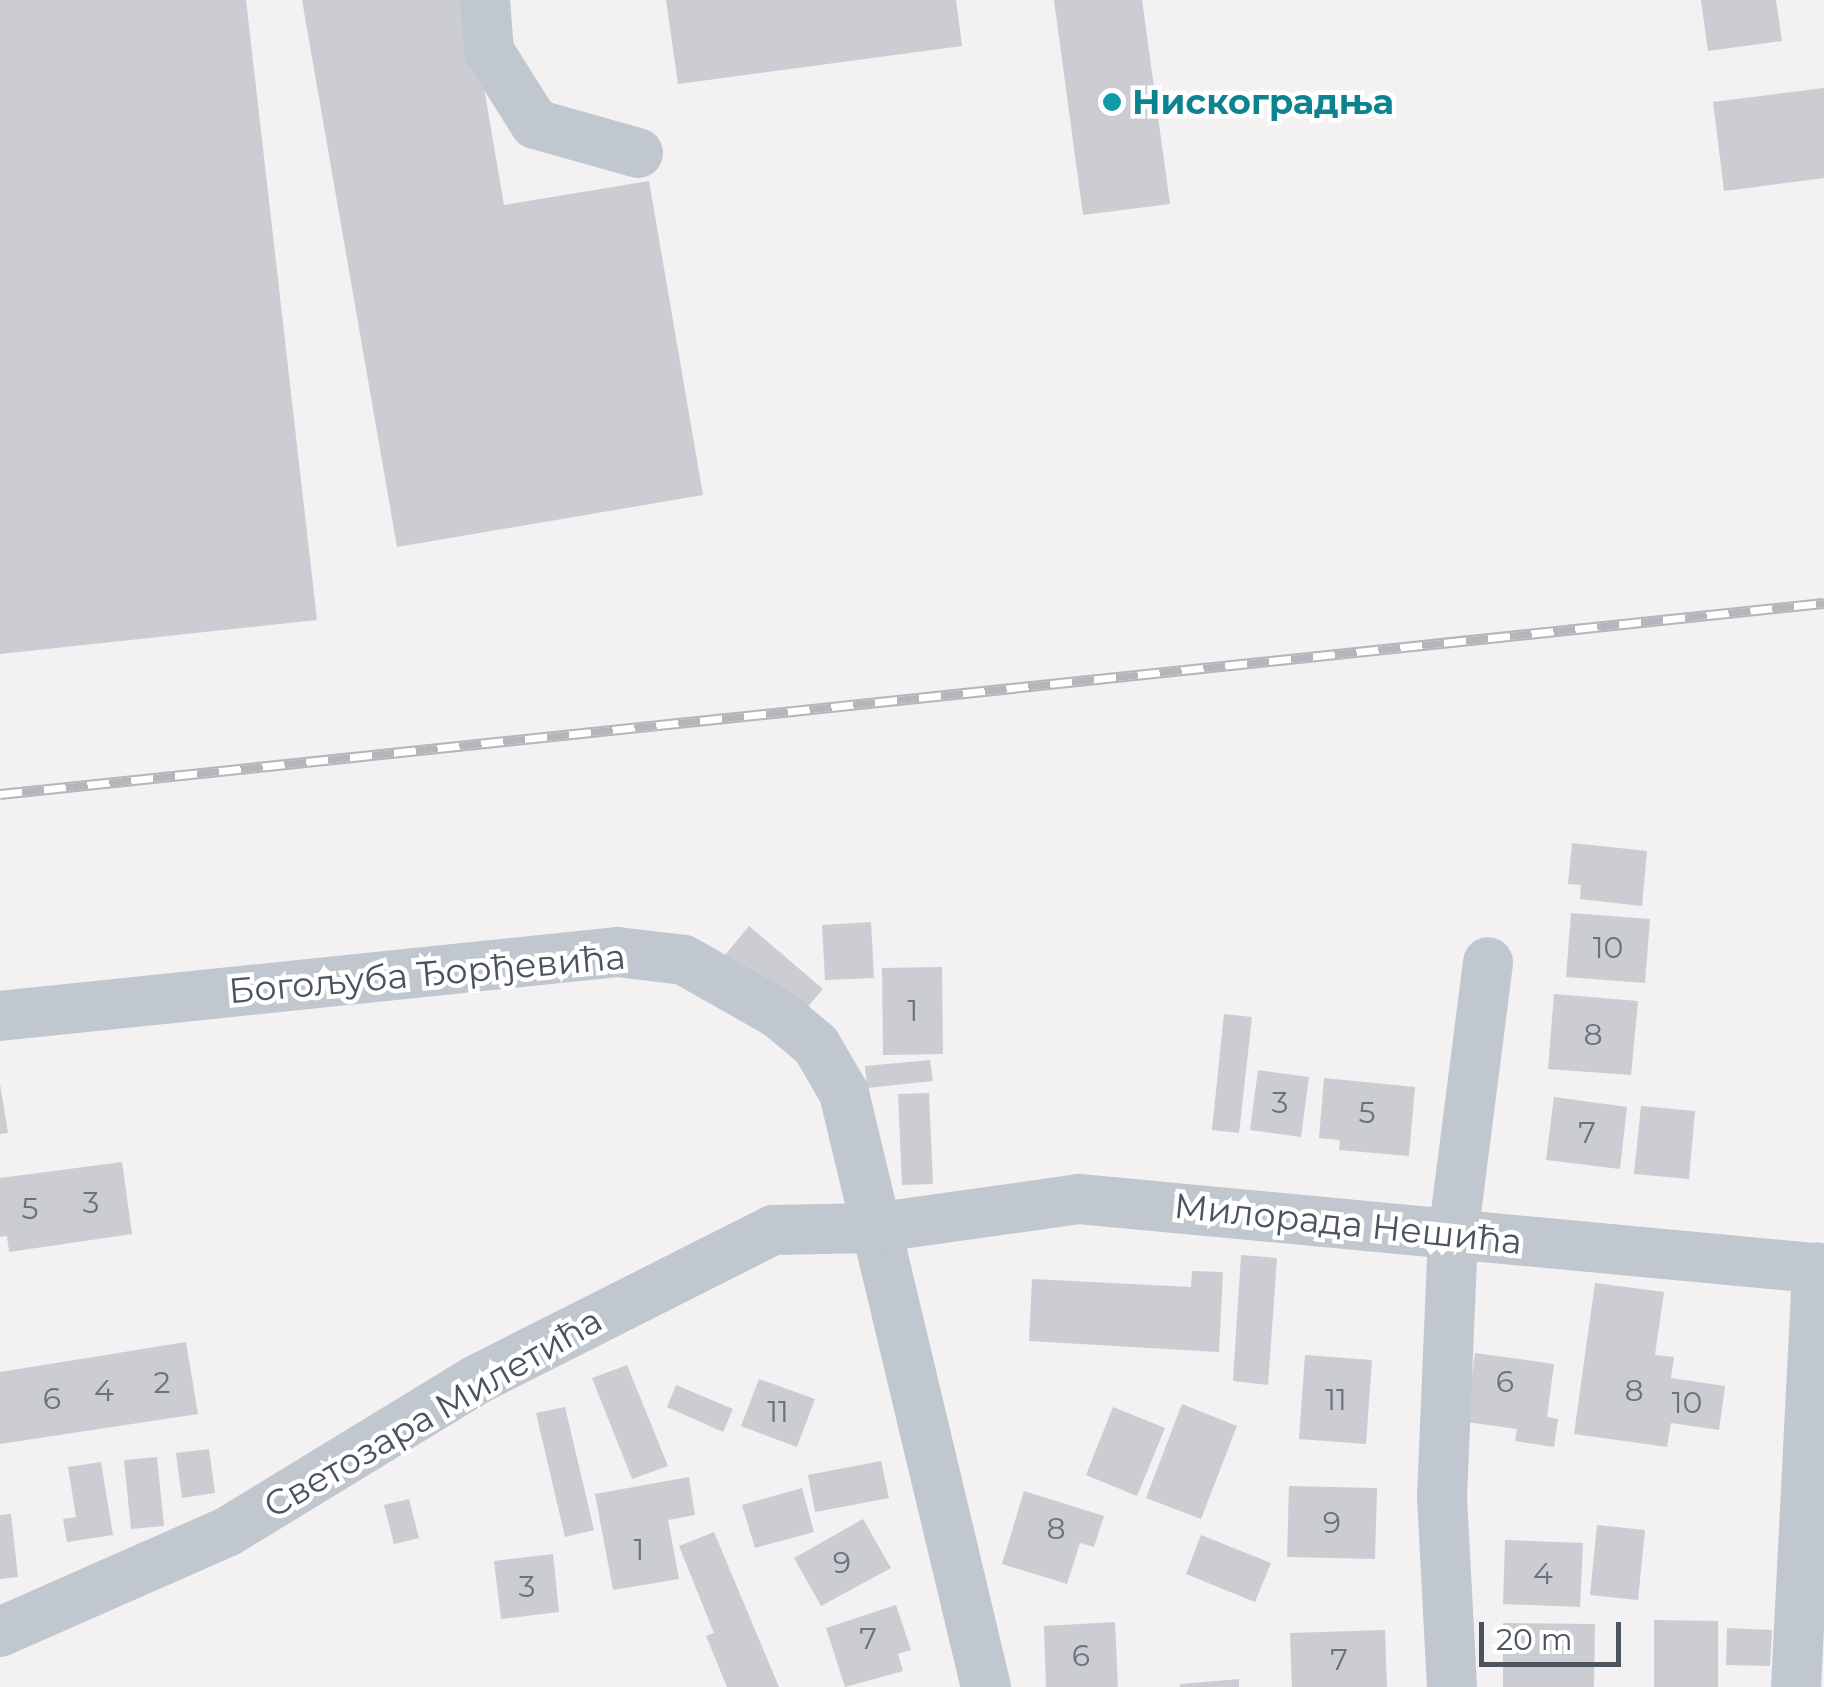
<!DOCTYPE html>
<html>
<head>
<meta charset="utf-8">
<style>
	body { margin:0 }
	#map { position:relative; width:1824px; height:1687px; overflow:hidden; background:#f3f1f1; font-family:Montserrat,sans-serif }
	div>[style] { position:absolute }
	.building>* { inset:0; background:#cbcdd3 }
	.minor>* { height:50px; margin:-25px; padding:0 25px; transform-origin:25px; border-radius:25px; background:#c0c7cf }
	.rail>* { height:11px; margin-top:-5.5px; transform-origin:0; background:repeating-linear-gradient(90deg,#fff 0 22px,#b4b6bb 0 44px); box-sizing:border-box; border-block:2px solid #b4b6bb }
	.dots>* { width:28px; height:28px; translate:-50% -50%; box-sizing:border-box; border:5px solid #fff; border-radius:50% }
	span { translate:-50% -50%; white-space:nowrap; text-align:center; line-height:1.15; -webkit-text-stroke:9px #fff; paint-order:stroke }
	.number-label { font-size:30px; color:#6a727b }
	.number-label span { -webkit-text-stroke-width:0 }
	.culture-label { font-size:35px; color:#0d838f; font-weight:700 }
	.left { translate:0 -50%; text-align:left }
	.street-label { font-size:35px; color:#4a535e }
	.scale { position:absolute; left:1479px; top:1622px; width:142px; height:45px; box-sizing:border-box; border:5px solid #4a535e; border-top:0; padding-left:12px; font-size:30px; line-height:35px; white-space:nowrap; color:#4a535e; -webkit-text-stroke:8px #fff; paint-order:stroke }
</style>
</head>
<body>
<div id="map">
	<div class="building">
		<i style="clip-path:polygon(0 0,246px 0,317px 620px,0 654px)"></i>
		<i style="clip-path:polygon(302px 0,469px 0,504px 205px,649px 181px,703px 495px,397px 547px)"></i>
		<i style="clip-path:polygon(666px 0,956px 0,962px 46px,678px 84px)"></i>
		<i style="clip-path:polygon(1054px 0,1142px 0,1170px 204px,1083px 215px)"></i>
		<i style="clip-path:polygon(1701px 0,1776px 0,1782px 41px,1708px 51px)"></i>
		<i style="clip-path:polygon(1824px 88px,1824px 178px,1724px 191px,1713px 102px)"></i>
		<i style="clip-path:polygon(1572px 843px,1647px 851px,1642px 906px,1580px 899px,1581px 885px,1568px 884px)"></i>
		<i style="clip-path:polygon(1571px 913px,1650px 919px,1645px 983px,1566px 977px)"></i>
		<i style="clip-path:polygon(871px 922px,874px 978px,825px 980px,822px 925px)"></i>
		<i style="clip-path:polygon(749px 926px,823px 989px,798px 1018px,725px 955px)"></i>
		<i style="clip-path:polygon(942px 967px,943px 1054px,883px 1055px,882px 968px)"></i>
		<i style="clip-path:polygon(1554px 994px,1638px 1001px,1631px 1075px,1548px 1069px)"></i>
		<i style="clip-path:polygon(1224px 1014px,1252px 1017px,1239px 1133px,1212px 1130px)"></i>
		<i style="clip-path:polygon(930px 1060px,933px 1081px,867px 1088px,865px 1066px)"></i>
		<i style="clip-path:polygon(1258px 1070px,1309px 1077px,1301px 1137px,1250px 1130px)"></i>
		<i style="clip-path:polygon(1324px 1078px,1415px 1087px,1409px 1156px,1339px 1150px,1340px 1140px,1319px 1138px)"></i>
		<i style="clip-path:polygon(0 1084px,8px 1133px,0 1134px)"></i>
		<i style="clip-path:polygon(929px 1093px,933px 1184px,902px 1185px,898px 1094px)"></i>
		<i style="clip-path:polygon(1554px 1097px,1627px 1107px,1620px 1169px,1546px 1160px)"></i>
		<i style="clip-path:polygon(1641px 1106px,1695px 1111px,1689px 1179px,1634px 1174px)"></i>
		<i style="clip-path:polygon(122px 1162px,132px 1234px,9px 1252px,7px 1236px,0 1237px,0 1178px)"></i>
		<i style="clip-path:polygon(1241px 1255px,1277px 1258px,1268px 1385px,1233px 1381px)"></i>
		<i style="clip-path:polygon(1192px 1271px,1223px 1272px,1219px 1352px,1029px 1341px,1032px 1279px,1191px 1287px)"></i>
		<i style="clip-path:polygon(1595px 1283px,1664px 1292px,1655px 1355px,1674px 1357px,1671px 1378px,1725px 1386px,1719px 1430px,1671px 1423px,1667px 1447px,1574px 1434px)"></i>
		<i style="clip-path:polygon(186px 1342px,198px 1414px,0 1444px,0 1372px)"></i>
		<i style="clip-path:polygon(1475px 1353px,1554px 1364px,1547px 1417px,1558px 1419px,1554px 1447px,1515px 1441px,1517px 1429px,1466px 1422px)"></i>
		<i style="clip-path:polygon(1305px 1355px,1372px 1360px,1366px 1444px,1299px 1439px)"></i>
		<i style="clip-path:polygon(627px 1365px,668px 1466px,632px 1479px,592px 1378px)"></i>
		<i style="clip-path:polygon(759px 1379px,815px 1399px,797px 1447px,741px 1426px)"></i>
		<i style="clip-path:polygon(676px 1385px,733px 1409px,723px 1432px,667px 1407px)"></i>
		<i style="clip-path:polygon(1182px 1404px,1237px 1426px,1201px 1519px,1146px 1498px)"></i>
		<i style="clip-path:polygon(565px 1407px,594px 1530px,565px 1537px,536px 1413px)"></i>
		<i style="clip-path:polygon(1113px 1407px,1165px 1428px,1137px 1496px,1086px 1475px)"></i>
		<i style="clip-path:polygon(209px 1449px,215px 1493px,182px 1498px,176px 1453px)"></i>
		<i style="clip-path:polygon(157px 1457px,164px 1526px,131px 1529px,124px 1460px)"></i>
		<i style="clip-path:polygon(881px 1461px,889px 1498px,815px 1512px,808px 1475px)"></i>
		<i style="clip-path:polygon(101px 1462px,113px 1535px,67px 1542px,63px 1519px,76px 1517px,68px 1467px)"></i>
		<i style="clip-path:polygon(689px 1477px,695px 1515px,668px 1520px,679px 1579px,613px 1590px,595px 1494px)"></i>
		<i style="clip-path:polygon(1289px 1486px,1377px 1488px,1375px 1559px,1287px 1557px)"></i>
		<i style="clip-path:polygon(802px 1488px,814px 1532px,755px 1548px,742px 1505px)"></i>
		<i style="clip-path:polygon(1024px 1491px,1104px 1516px,1094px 1547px,1080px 1543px,1067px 1584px,1002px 1564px)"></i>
		<i style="clip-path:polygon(409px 1499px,419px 1538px,394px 1544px,384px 1505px)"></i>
		<i style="clip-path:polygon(11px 1514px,18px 1577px,0 1579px,0 1515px)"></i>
		<i style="clip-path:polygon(863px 1519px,891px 1568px,821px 1606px,794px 1558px)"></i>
		<i style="clip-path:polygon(1597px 1525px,1645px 1530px,1638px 1600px,1590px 1595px)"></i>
		<i style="clip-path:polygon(714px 1532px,779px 1687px,727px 1687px,706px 1636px,714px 1633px,679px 1546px)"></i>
		<i style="clip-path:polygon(1201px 1535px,1271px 1563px,1255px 1602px,1186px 1574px)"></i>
		<i style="clip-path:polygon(1505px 1540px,1583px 1543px,1580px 1607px,1503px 1604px)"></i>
		<i style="clip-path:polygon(553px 1554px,559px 1612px,501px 1619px,494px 1561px)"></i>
		<i style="clip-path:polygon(896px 1605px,911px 1650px,898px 1654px,903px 1671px,845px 1687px,826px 1628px)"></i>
		<i style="clip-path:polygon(1654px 1620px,1718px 1621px,1718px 1687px,1654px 1687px)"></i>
		<i style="clip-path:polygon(1115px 1622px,1118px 1687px,1046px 1687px,1044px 1626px)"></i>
		<i style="clip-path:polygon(1503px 1623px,1595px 1624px,1594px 1687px,1503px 1687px)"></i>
		<i style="clip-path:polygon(1727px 1628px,1772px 1630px,1770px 1666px,1726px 1665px)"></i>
		<i style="clip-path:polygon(1385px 1630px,1387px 1687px,1292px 1687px,1290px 1633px)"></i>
		<i style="clip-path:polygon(1239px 1679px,1239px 1687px,1180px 1687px,1180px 1684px)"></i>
	</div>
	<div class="minor">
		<i style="left:485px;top:0;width:51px;rotate:85.5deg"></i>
		<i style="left:489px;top:51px;width:86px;rotate:57.8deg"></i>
		<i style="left:535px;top:124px;width:107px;rotate:15.7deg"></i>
		<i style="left:0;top:1016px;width:620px;rotate:-5.92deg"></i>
		<i style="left:617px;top:952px;width:67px;rotate:6.8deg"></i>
		<i style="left:684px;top:960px;width:109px;rotate:29.6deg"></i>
		<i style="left:779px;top:1014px;width:48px;rotate:40deg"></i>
		<i style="left:816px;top:1045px;width:56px;rotate:59.7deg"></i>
		<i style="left:844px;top:1093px;width:611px;rotate:76.56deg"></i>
		<i style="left:0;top:1632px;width:248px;rotate:-23.8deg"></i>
		<i style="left:227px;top:1532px;width:294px;rotate:-31.4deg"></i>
		<i style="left:478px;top:1379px;width:330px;rotate:-26.8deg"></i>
		<i style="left:773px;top:1230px;width:100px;rotate:-1.1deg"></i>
		<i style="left:873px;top:1228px;width:208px;rotate:-8deg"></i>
		<i style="left:1079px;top:1199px;width:748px;rotate:5.37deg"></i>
		<i style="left:1452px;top:1687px;width:190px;rotate:-93deg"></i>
		<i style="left:1442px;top:1497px;width:261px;rotate:-87.6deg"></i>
		<i style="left:1453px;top:1236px;width:276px;rotate:-82.7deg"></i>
		<i style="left:1796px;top:1687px;width:420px;rotate:-87.1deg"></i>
	</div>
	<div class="rail">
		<i style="left:0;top:794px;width:1834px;rotate:-5.98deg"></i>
	</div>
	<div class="dots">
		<i style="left:1112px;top:102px;background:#0f9aa8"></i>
	</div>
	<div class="number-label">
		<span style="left:1608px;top:948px">10</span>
		<span style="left:913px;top:1011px">1</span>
		<span style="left:1593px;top:1035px">8</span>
		<span style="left:1280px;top:1103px">3</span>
		<span style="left:1367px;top:1113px">5</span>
		<span style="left:1587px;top:1133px">7</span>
		<span style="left:91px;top:1203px">3</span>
		<span style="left:30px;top:1209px">5</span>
		<span style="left:1505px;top:1382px">6</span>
		<span style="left:162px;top:1383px">2</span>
		<span style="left:104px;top:1391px">4</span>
		<span style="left:1634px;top:1391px">8</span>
		<span style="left:52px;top:1399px">6</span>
		<span style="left:1336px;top:1400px">11</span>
		<span style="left:1687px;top:1403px">10</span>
		<span style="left:778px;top:1412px">11</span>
		<span style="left:1332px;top:1523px">9</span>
		<span style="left:1056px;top:1529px">8</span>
		<span style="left:639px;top:1550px">1</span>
		<span style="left:842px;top:1563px">9</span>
		<span style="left:1543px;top:1574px">4</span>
		<span style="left:527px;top:1587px">3</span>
		<span style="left:868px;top:1639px">7</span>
		<span style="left:1081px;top:1656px">6</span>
		<span style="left:1339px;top:1660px">7</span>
	</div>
	<div class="culture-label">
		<span class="left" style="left:1132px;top:102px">Нискоградња</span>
	</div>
	<div class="street-label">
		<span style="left:427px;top:974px;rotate:-5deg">Богољуба Ђорђевића</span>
		<span style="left:1348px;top:1224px;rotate:6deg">Милорада Нешића</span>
		<span style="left:433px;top:1413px;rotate:-30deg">Светозара Милетића</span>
	</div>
	<div class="scale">20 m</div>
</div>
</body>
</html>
